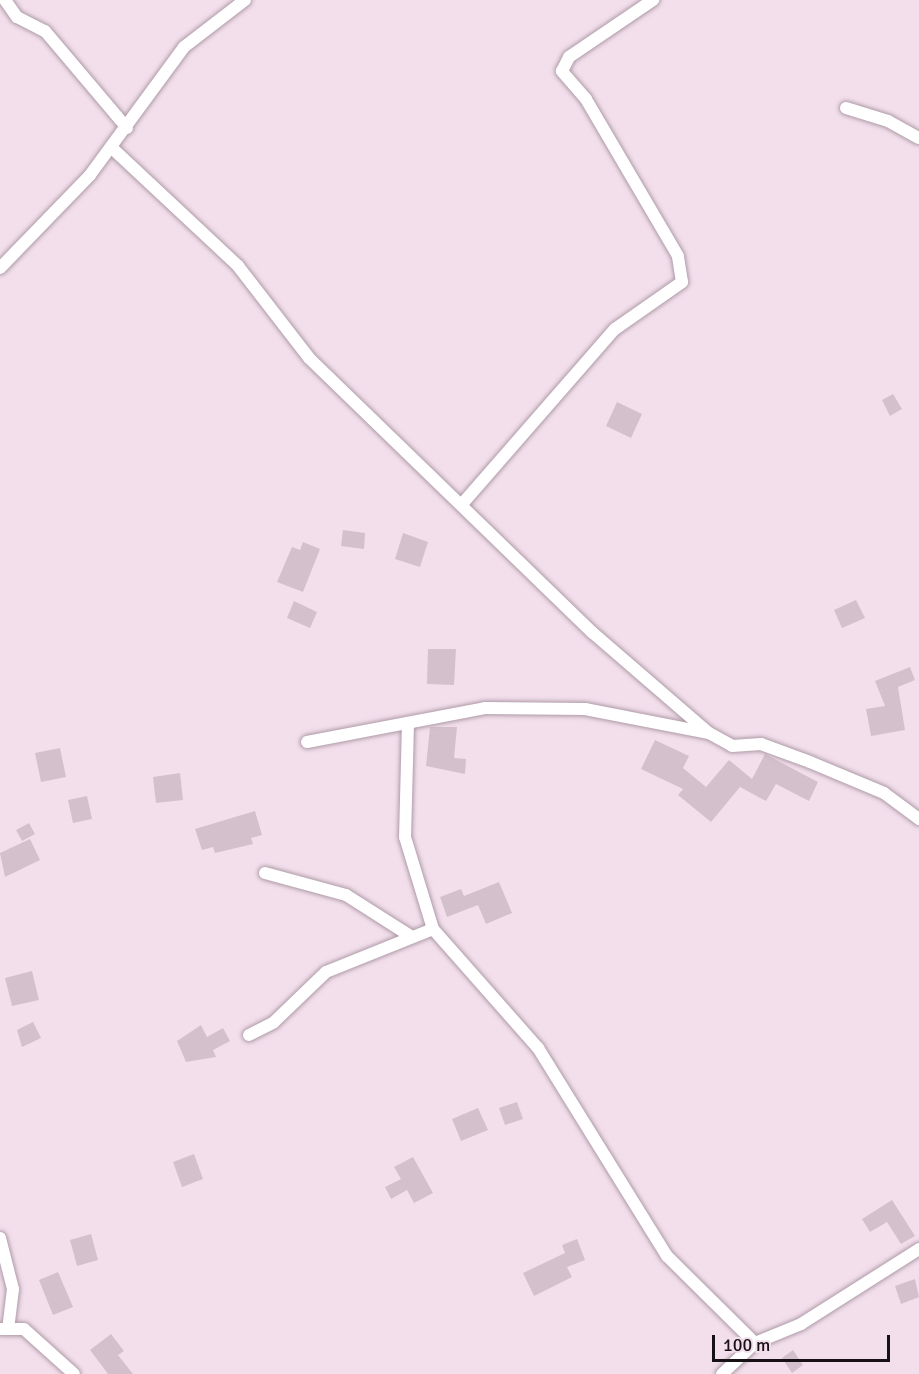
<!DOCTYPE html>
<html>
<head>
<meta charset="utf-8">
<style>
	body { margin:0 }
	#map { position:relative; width:919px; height:1374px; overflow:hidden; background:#f3dfec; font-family:Signika,sans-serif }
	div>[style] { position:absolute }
	.building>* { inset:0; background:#d4c0cc }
	.roads { filter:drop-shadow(0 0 2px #ae9ba7) drop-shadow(0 0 2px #ae9ba7) }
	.minor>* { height:12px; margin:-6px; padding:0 6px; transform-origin:6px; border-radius:6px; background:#fff }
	span { translate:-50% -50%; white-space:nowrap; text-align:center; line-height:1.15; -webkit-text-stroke:4.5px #f3dfec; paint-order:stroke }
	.scale { position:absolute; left:712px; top:1335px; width:178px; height:27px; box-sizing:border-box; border:3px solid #171015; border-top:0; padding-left:8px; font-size:18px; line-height:21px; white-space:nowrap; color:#171015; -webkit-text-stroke:4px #f3dfec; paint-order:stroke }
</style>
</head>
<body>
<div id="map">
	<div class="building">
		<i style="clip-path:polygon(893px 394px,902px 409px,890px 416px,882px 400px)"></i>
		<i style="clip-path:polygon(617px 402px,642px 414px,631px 438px,606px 426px)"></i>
		<i style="clip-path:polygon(343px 530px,365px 533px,364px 549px,341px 546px)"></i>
		<i style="clip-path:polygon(403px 533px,428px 542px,420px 567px,395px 559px)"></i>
		<i style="clip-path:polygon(303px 542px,320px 549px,303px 592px,277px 582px,292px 547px,300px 550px)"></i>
		<i style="clip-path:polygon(856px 600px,865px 618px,842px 628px,834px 610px)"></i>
		<i style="clip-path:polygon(294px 601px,317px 612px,310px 628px,287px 618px)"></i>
		<i style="clip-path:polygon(428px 649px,456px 649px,454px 685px,427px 684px)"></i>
		<i style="clip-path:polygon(910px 667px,915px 680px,898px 687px,905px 730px,871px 736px,866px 709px,885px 706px,875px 681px)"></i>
		<i style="clip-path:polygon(430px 727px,457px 727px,454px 758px,466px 759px,465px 774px,426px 766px)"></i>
		<i style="clip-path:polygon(655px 740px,689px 756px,683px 768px,706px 787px,729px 760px,752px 779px,765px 754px,818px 782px,809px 801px,776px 784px,766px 801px,740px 787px,711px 822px,678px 795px,683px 789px,641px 769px)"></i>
		<i style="clip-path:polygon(60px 748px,66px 777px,41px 782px,35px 753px)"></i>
		<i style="clip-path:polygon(180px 773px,183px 800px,156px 803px,153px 777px)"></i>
		<i style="clip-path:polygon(87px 796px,92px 819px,73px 823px,68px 800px)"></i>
		<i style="clip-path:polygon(255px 811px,262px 835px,251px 838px,253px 844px,215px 853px,213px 847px,202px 850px,195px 829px)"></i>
		<i style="clip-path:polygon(29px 823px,35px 834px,22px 841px,16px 830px)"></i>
		<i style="clip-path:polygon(30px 839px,40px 860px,5px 877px,0 853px)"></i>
		<i style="clip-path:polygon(499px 882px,512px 913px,486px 924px,478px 905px,447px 917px,440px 897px,461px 889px,464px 896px)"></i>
		<i style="clip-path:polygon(32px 971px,39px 1000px,12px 1006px,5px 978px)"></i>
		<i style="clip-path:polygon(33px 1022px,41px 1038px,22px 1047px,17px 1030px)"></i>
		<i style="clip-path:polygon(201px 1025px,207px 1037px,223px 1028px,230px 1041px,213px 1050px,216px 1057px,186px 1062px,177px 1041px)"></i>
		<i style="clip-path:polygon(517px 1102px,523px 1119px,505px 1125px,499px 1108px)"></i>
		<i style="clip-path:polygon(478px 1108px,488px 1130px,461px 1141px,452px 1119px)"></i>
		<i style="clip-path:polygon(194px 1154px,203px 1179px,182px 1187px,173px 1162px)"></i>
		<i style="clip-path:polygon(413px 1157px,433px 1193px,414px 1203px,407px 1190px,391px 1199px,385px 1187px,401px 1179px,394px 1167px)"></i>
		<i style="clip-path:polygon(892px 1200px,915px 1236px,901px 1244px,887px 1222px,870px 1232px,862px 1219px)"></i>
		<i style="clip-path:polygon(91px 1234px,98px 1260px,77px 1266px,70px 1240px)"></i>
		<i style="clip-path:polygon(577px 1239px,585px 1260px,567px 1267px,572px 1277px,534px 1296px,523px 1273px,565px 1253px,562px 1245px)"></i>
		<i style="clip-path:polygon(58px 1272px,73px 1307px,53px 1315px,39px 1280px)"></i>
		<i style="clip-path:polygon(915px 1279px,919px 1297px,901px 1304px,895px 1286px)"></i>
		<i style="clip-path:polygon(111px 1334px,124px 1351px,118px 1355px,133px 1374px,108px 1374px,90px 1350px)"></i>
		<i style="clip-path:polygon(793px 1350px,803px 1365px,792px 1373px,782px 1358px)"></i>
	</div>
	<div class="roads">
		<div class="minor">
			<i style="left:5px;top:0;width:21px;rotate:55deg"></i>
			<i style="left:17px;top:17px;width:31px;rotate:27deg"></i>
			<i style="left:45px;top:31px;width:127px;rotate:49.8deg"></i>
			<i style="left:846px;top:108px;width:44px;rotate:17.2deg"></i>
			<i style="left:888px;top:121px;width:35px;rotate:29deg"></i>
			<i style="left:112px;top:148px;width:173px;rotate:43.1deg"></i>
			<i style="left:238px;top:266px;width:116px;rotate:52.3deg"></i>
			<i style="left:309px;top:358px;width:395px;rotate:44.1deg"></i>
			<i style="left:593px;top:633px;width:153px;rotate:40.8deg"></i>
			<i style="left:709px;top:733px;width:26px;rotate:29deg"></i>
			<i style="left:732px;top:746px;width:29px;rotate:-4deg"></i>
			<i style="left:761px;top:744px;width:52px;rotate:20.2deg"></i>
			<i style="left:810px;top:762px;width:80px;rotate:22.7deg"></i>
			<i style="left:884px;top:793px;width:44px;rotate:36.6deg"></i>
			<i style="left:0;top:268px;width:129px;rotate:-45.9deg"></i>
			<i style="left:90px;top:175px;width:159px;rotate:-53.7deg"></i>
			<i style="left:184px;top:47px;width:77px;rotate:-37.6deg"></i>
			<i style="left:463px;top:503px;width:231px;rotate:-48.9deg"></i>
			<i style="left:615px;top:329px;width:82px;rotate:-35deg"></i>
			<i style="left:682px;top:282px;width:26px;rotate:-99deg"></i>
			<i style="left:678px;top:256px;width:182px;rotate:-120.4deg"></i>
			<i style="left:586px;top:99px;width:37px;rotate:-131deg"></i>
			<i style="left:562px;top:71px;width:16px;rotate:-63deg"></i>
			<i style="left:569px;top:57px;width:102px;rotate:-34.2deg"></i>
			<i style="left:408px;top:723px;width:114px;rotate:91.5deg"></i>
			<i style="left:405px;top:837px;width:96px;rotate:73.1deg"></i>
			<i style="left:433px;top:929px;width:159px;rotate:48.6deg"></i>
			<i style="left:538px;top:1048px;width:245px;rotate:58.2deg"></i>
			<i style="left:667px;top:1256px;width:124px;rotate:44.7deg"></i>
			<i style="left:307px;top:742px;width:181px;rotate:-10.8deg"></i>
			<i style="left:485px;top:708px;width:100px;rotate:0.6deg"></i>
			<i style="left:585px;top:709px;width:125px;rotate:11deg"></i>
			<i style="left:265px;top:873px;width:84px;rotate:15.2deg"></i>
			<i style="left:346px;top:895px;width:78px;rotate:32.5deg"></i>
			<i style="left:249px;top:1035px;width:28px;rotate:-27deg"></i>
			<i style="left:274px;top:1022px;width:72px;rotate:-43.9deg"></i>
			<i style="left:326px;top:972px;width:115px;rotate:-21.9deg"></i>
			<i style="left:0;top:1238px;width:53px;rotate:75.7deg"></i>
			<i style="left:13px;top:1289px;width:38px;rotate:97deg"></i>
			<i style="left:1px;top:1329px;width:23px"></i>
			<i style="left:24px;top:1329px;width:67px;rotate:42deg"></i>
			<i style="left:722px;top:1374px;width:45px;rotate:-43.2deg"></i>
			<i style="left:755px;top:1343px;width:50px;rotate:-22.4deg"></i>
			<i style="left:801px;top:1324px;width:140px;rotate:-32.4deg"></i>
		</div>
	</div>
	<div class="scale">100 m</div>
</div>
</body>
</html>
